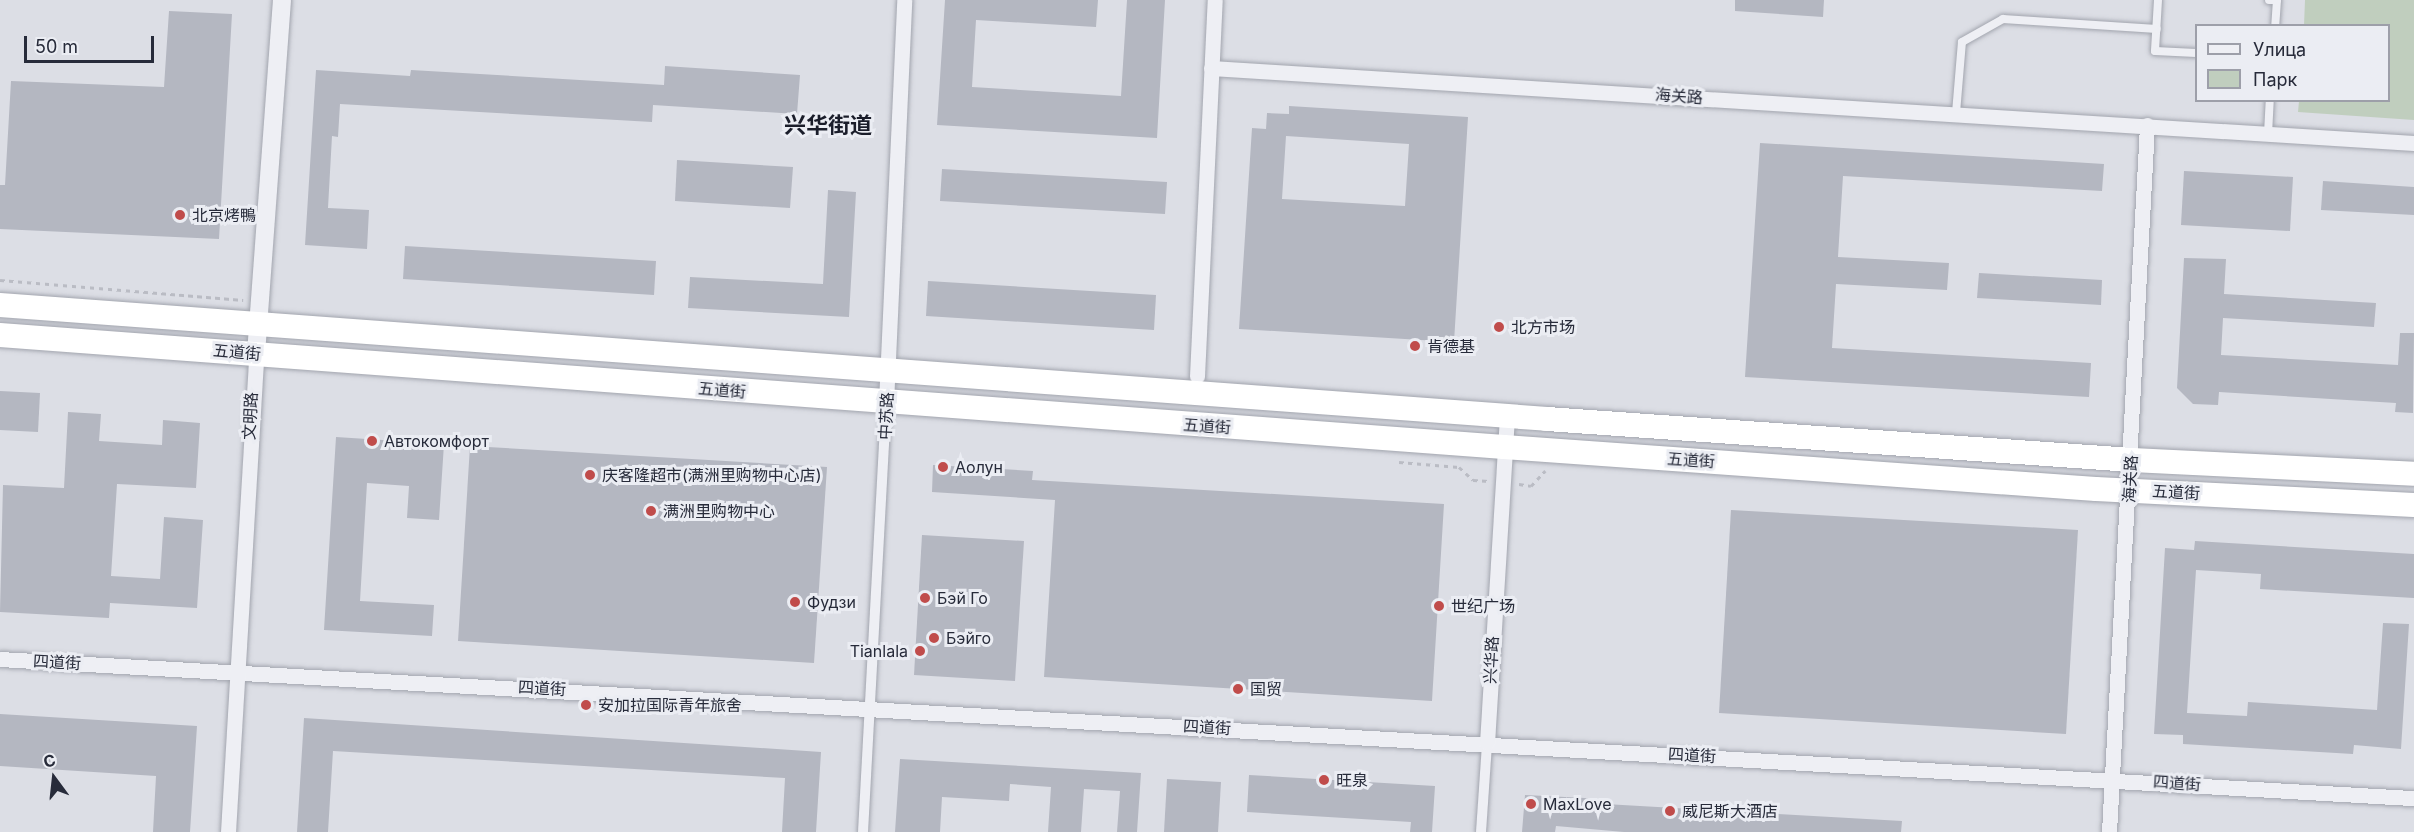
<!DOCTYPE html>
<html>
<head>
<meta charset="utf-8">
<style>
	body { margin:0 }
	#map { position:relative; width:2414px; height:832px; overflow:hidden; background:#dcdee5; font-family:Inter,"Noto Sans SC",sans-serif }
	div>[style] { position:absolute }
	.green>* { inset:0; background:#c0cebe }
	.building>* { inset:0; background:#b4b7c1 }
	.path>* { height:3px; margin-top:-1.5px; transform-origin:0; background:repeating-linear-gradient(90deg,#babcc4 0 4.5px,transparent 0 9px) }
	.roads { filter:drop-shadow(0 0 2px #a2a5ae) drop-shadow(0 0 2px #a2a5ae) }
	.service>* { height:8px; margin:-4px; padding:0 4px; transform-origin:4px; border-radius:4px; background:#eeeff4 }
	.pedestrian>* { height:10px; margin:-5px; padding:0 5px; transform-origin:5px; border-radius:5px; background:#eeeff4 }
	.minor>* { height:15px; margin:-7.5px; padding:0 7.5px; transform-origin:7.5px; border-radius:7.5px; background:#eeeff4 }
	.tertiary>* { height:18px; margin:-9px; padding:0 9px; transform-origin:9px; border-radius:9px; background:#eeeff4 }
	.trunk>* { height:24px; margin:-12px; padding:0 12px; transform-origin:12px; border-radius:12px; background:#fff }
	.dots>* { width:16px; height:16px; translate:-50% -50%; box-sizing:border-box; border:3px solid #ebedf3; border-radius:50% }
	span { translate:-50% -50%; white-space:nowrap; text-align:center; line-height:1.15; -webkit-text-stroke:6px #ebedf3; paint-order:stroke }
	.street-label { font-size:16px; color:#272b3a }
	.poi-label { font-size:16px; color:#272b3a }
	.left { translate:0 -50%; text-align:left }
	.right { translate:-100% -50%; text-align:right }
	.district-label { font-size:22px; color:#1a1d2a; font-weight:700 }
	.legend { position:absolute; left:2195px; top:24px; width:195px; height:78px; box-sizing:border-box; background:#ebedf3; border:2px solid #9d9fa9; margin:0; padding:8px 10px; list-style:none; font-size:18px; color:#272b3a }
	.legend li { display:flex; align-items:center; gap:12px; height:30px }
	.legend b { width:30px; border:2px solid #9d9fa9 }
	.north { position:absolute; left:24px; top:748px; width:60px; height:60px; -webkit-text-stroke:4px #ebedf3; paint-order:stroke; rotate:345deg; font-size:16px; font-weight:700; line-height:24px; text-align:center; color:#272b3a }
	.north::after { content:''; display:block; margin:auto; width:21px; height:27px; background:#272b3a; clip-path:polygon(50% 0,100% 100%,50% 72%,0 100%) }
	.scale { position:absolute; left:24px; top:36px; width:130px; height:27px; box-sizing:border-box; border:3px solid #272b3a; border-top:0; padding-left:8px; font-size:18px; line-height:21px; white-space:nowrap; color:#272b3a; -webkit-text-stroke:4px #ebedf3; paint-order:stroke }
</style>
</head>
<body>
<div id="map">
	<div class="green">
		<i style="clip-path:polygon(2305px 0,2414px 0,2414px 120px,2298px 112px,2299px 101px,2388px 100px,2388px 26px,2304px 25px)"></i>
	</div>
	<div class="building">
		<i style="clip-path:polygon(945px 0,1098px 0,1096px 27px,976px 20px,972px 87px,1121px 96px,1127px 0,1165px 0,1157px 138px,937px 125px)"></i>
		<i style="clip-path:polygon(1735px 0,1824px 0,1823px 17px,1735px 11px)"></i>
		<i style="clip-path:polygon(169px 11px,232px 14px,219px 239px,0 229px,0 185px,5px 185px,11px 81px,164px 87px)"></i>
		<i style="clip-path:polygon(665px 66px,800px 75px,797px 114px,653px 105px,652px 122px,340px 104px,338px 137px,332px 136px,328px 208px,369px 210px,367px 249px,305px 245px,316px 70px,410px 76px,411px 70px,664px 85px)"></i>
		<i style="clip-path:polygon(evenodd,1289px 106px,1468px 117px,1454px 342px,1239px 329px,1252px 128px,1266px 129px,1267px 113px,1289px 114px,1289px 106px,1286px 136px,1409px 144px,1405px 206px,1282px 199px,1286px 136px)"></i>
		<i style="clip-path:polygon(1760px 143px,2104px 164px,2102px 191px,1843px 176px,1838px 257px,1949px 263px,1947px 290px,1836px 284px,1832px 348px,2091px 363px,2089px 397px,1745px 377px)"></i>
		<i style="clip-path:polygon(677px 160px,793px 167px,790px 208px,675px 201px)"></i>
		<i style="clip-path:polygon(942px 169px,1167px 182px,1165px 214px,940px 201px)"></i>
		<i style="clip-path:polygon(2184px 171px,2293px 177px,2290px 231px,2181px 225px)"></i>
		<i style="clip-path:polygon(2323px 181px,2414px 187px,2414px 215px,2321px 210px)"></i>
		<i style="clip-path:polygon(828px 190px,856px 192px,849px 317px,688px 308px,690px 277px,823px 284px)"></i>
		<i style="clip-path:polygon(405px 246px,656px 261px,654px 295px,403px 279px)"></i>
		<i style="clip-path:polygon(2184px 258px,2226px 259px,2224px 294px,2376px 303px,2374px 327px,2223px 318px,2221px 355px,2398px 365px,2400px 333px,2414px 333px,2413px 413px,2395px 412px,2396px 403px,2219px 392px,2218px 405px,2193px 404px,2177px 388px)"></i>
		<i style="clip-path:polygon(1979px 273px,2102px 280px,2101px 305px,1977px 298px)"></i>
		<i style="clip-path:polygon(928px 281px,1156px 295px,1154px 330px,926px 316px)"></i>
		<i style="clip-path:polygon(0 391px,40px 393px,38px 432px,0 430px)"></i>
		<i style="clip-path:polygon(68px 412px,101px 414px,99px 441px,162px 445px,163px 420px,200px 423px,196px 488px,117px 484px,111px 576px,160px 579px,164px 517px,203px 520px,197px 608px,110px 603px,109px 618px,0 612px,3px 485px,64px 488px)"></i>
		<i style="clip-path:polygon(336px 437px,444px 444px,439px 520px,407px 518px,409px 486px,367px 483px,360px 601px,434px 605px,432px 636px,324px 630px)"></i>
		<i style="clip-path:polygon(470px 446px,827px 467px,814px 663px,458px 641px)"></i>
		<i style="clip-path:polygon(933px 465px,1033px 471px,1032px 480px,1444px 504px,1432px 701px,1044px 677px,1055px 500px,932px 492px)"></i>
		<i style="clip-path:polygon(1731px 510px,2078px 530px,2066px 734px,1719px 713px)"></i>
		<i style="clip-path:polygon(922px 535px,1024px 541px,1015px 681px,914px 675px)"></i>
		<i style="clip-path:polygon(2195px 541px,2414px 554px,2414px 598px,2260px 589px,2261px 574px,2196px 570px,2187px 713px,2247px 716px,2248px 702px,2377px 710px,2383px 623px,2409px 624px,2401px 749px,2354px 745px,2353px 754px,2183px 744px,2183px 735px,2154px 734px,2165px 548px,2194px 550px)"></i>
		<i style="clip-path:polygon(0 714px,197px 726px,190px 832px,153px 832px,156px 776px,0 766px)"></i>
		<i style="clip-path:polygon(304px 718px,821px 752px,816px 832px,782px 832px,785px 778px,333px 751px,328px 832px,297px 832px)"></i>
		<i style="clip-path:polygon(900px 759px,1141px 773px,1137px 832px,1117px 832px,1120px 791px,1084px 789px,1081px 832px,1048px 832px,1051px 787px,1010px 784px,1009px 801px,942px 797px,940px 832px,895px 832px)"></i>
		<i style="clip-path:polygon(1249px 775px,1435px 786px,1432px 832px,1410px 832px,1411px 822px,1247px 812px)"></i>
		<i style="clip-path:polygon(1167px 779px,1221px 782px,1218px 832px,1164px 832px)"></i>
		<i style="clip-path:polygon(1525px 795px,1605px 799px,1605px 804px,1902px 821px,1901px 832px,1624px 832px,1556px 826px,1555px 832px,1522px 832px)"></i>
	</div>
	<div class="path">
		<i style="left:0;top:280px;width:244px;rotate:4.7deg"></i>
		<i style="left:1399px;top:462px;width:60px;rotate:4.8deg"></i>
		<i style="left:1459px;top:467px;width:19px;rotate:43deg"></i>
		<i style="left:1473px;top:480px;width:16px;rotate:4deg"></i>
		<i style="left:1519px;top:484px;width:12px;rotate:9deg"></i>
		<i style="left:1531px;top:486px;width:21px;rotate:-47deg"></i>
	</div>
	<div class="roads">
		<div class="service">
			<i style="left:2158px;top:0;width:51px;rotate:93.4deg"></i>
			<i style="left:2155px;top:51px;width:41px;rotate:2.8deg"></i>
			<i style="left:2269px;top:0;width:8px"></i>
			<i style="left:2277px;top:0;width:26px;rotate:94deg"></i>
			<i style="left:1956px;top:113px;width:71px;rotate:-85.2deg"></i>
			<i style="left:1962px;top:42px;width:47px;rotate:-29.3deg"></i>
			<i style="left:2003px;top:19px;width:154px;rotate:3.7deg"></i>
			<i style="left:2268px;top:134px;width:34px;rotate:-87deg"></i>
		</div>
		<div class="pedestrian">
			<i style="left:863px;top:832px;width:430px;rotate:-86.9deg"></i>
			<i style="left:1481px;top:832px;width:89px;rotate:-86.1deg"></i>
		</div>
		<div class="minor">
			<i style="left:1211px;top:68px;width:1205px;rotate:3.57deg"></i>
			<i style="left:1197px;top:376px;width:376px;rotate:-87.3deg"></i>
			<i style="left:886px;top:403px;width:403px;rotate:-87.4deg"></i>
			<i style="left:0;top:659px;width:2418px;rotate:3.3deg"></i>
			<i style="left:1487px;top:743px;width:328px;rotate:-86.5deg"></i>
			<i style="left:228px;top:832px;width:479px;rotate:-86.6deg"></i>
			<i style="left:2109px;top:832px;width:708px;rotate:-86.92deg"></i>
		</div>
		<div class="tertiary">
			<i style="left:256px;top:354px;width:355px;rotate:-85.8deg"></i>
		</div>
		<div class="trunk">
			<i style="left:0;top:305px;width:1551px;rotate:4.21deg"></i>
			<i style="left:1547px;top:419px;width:586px;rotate:4.01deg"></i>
			<i style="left:2132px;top:460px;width:282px;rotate:2.8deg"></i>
			<i style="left:0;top:335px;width:1508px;rotate:4.26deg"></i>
			<i style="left:1504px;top:447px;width:593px;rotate:4.06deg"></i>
			<i style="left:2096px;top:489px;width:318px;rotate:2.9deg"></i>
		</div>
	</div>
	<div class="dots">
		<i style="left:180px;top:215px;background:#c04c4b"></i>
		<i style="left:1499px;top:327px;background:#c04c4b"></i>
		<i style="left:1415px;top:346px;background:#c04c4b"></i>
		<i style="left:372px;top:441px;background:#c04c4b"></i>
		<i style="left:943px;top:467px;background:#c04c4b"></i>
		<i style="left:590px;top:475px;background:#c04c4b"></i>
		<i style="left:651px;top:511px;background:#c04c4b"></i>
		<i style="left:925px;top:598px;background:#c04c4b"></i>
		<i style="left:795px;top:602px;background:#c04c4b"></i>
		<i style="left:1439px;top:606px;background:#c04c4b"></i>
		<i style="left:934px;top:638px;background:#c04c4b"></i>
		<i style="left:920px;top:651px;background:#c04c4b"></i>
		<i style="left:1238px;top:689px;background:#c04c4b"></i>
		<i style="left:586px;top:705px;background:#c04c4b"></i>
		<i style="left:1324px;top:780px;background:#c04c4b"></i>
		<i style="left:1531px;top:804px;background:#c04c4b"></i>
		<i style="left:1670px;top:811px;background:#c04c4b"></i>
	</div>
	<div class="street-label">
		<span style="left:1679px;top:96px;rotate:4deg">海关路</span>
		<span style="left:237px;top:352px;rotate:5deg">五道街</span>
		<span style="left:722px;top:390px;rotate:5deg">五道街</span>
		<span style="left:250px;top:416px;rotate:-87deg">文明路</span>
		<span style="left:886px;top:416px;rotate:-87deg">中苏路</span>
		<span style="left:1207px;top:426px;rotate:4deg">五道街</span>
		<span style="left:1691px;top:460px;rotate:4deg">五道街</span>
		<span style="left:2130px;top:479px;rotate:-87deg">海关路</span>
		<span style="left:2176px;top:492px;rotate:3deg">五道街</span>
		<span style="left:1491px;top:660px;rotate:-87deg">兴华路</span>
		<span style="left:57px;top:662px;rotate:3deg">四道街</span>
		<span style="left:542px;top:688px;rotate:3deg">四道街</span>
		<span style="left:1207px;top:727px;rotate:3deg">四道街</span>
		<span style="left:1692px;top:755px;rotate:3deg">四道街</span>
		<span style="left:2177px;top:783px;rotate:4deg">四道街</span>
	</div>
	<div class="poi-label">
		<span class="left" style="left:192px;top:215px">北京烤鴨</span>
		<span class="left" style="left:1511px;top:327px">北方市场</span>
		<span class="left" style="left:1427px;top:346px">肯德基</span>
		<span class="left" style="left:384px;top:441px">Автокомфорт</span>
		<span class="left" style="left:955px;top:467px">Аолун</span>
		<span class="left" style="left:602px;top:475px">庆客隆超市(满洲里购物中心店)</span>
		<span class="left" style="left:663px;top:511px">满洲里购物中心</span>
		<span class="left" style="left:937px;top:598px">Бэй Го</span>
		<span class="left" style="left:807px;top:602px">Фудзи</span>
		<span class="left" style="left:1451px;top:606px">世纪广场</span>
		<span class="left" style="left:946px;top:638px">Бэйго</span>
		<span class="right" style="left:908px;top:651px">Tianlala</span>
		<span class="left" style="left:1250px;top:689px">国贸</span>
		<span class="left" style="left:598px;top:705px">安加拉国际青年旅舍</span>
		<span class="left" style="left:1336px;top:780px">旺泉</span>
		<span class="left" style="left:1543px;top:804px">MaxLove</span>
		<span class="left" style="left:1682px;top:811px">威尼斯大酒店</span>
	</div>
	<div class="district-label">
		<span style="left:828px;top:126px">兴华街道</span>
	</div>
	<ul class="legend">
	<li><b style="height:8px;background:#eeeff4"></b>Улица</li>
	<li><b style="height:16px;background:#c0cebe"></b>Парк</li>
	</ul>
	<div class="north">С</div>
	<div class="scale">50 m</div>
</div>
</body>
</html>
